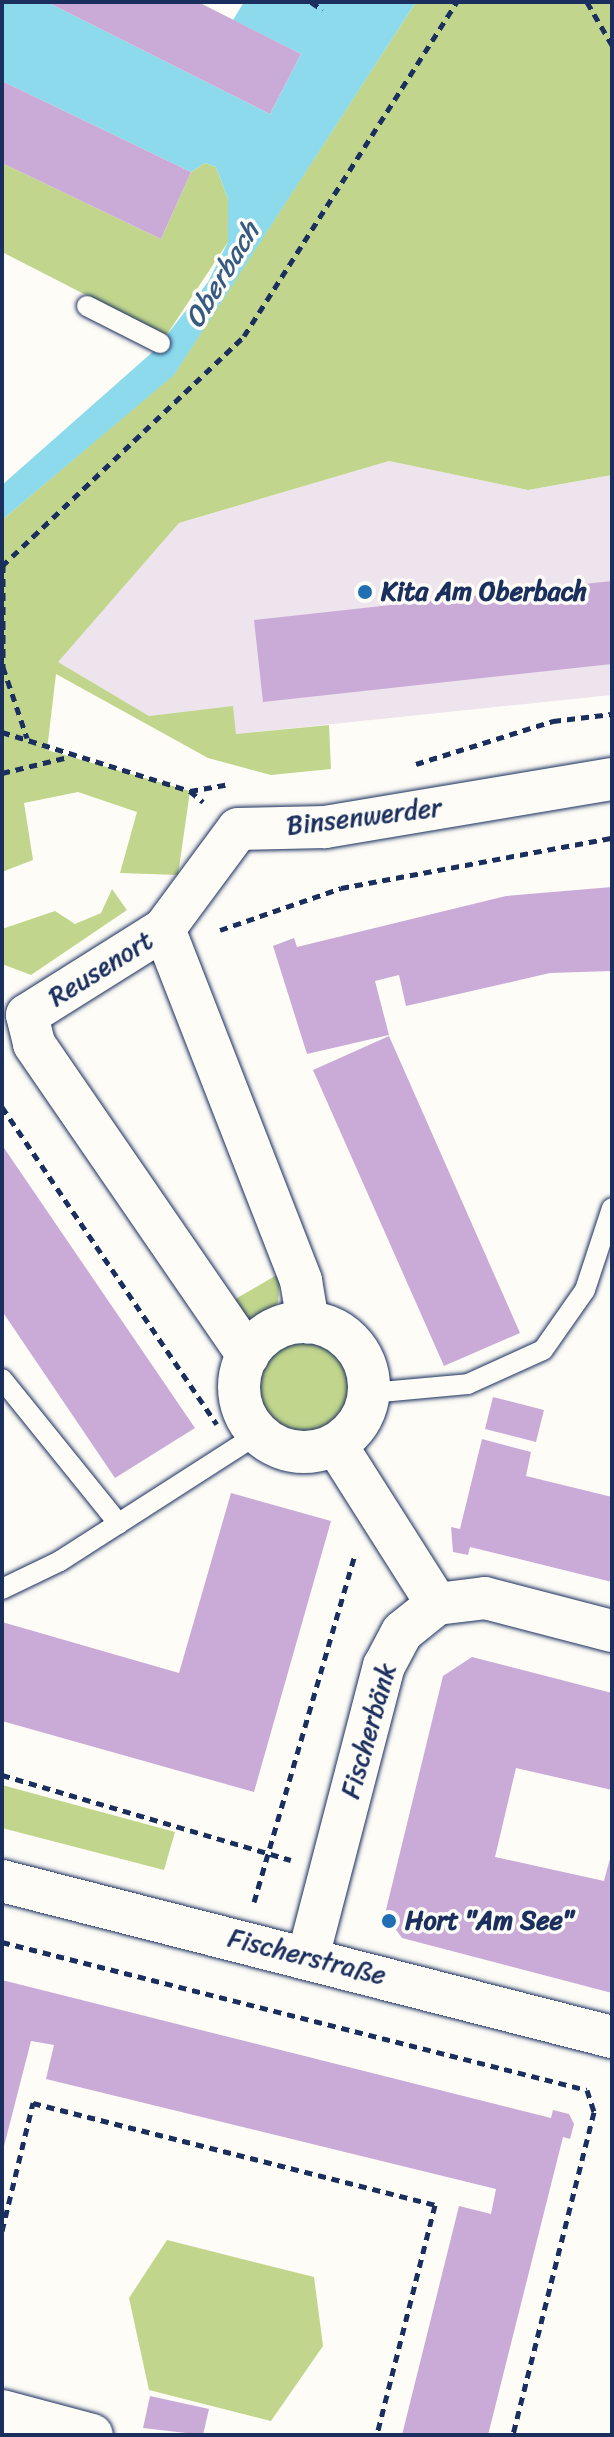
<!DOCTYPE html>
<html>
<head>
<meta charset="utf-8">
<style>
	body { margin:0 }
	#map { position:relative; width:614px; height:2437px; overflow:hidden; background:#fdfcf7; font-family:Sriracha,sans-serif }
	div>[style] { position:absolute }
	.built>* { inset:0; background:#eee4ed }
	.green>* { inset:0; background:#c1d68c }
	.round { border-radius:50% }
	.water>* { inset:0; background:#8cdaec }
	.building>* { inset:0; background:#caabd7 }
	.path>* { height:5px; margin-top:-2.5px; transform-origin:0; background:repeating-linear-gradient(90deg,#1b2f5e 0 8px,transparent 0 14px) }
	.roads { filter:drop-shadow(0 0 2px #1b2f5e) drop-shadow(0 0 2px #1b2f5e) }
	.service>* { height:20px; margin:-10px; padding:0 10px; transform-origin:10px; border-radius:10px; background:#fdfcf7 }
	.minor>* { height:42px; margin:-21px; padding:0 21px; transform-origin:21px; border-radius:21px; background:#fdfcf7 }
	.minor>.ring { margin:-21px; padding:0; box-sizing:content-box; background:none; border:42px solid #fdfcf7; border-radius:50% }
	.dots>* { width:22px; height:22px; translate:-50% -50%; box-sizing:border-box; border:4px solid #fdfcf7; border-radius:50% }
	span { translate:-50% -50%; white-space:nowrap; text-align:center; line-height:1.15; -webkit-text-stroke:7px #fdfcf7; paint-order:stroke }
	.poi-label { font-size:26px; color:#1b2f5e; font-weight:700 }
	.left { translate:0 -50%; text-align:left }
	.street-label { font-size:26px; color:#1b2f5e }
	.water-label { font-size:28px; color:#375a82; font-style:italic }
	.frame { position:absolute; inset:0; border:4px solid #1b2f5e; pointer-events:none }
</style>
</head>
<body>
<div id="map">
	<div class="built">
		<i style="clip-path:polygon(389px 461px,528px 490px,612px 475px,612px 695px,236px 734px,232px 707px,149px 716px,57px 662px,179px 523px)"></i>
	</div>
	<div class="green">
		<i style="clip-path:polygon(416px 2px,612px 2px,612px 475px,528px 490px,389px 461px,179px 523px,58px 662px,149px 716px,233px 706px,236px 734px,329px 725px,331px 769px,271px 775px,208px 758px,56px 674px,47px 750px,190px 791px,178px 875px,120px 873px,137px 812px,78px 792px,24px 803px,33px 860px,2px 872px,2px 520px,174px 374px)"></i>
		<i style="clip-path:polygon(2px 163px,161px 239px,191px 172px,205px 163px,216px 167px,228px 199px,228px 242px,166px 336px,2px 252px)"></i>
		<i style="clip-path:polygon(112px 889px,127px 910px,31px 975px,2px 964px,2px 929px,55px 911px,75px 924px,101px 913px)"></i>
		<i style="clip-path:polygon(280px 1273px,278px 1302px,269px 1314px,244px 1319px,225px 1305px)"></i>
		<i class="round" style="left:254px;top:1337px;width:98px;height:98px"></i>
		<i style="clip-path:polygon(2px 1785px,175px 1832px,164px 1870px,2px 1828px)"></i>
		<i style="clip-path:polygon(167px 2240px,314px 2277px,323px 2346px,271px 2421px,149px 2390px,129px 2298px)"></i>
	</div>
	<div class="water">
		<i style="clip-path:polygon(2px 2px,47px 2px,270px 114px,301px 54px,233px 20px,244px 2px,416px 2px,174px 375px,2px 520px,2px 485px,156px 349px,208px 282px,228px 242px,228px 199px,216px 167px,205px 163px,191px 172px,2px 81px)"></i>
	</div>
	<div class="building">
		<i style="clip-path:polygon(47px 2px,198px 2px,301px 54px,270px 114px)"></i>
		<i style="clip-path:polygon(2px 81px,191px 172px,161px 239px,2px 163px)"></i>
		<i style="clip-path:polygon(612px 581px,612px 664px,263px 702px,254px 620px)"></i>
		<i style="clip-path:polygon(612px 887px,612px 971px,550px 973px,406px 1006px,399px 975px,375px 981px,389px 1035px,307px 1054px,273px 946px,294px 938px,297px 947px,506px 896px)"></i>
		<i style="clip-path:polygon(389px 1036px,520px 1333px,444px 1366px,313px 1070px)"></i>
		<i style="clip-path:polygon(2px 1145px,195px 1428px,115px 1478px,2px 1311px)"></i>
		<i style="clip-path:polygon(493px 1397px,544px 1410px,536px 1442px,485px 1429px)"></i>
		<i style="clip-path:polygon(482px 1439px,531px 1452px,526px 1476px,612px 1497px,612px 1582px,470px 1547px,468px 1555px,453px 1552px,451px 1527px,460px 1529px)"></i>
		<i style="clip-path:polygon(231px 1493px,331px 1521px,254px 1792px,2px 1721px,2px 1622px,179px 1673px)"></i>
		<i style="clip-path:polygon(472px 1657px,612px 1693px,612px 1790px,516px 1768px,495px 1857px,604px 1881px,612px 1851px,612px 1993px,402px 1938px,385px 1914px,443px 1676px)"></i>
		<i style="clip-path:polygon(2px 1980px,551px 2118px,553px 2110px,569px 2114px,574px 2124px,570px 2139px,563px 2137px,488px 2435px,402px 2435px,459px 2206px,491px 2214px,496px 2189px,46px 2079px,54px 2045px,31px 2041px,2px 2154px)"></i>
		<i style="clip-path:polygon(150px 2396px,209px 2409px,203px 2435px,143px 2428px)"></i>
	</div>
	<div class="path">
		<i style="left:311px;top:2px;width:14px;rotate:34deg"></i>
		<i style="left:587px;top:2px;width:50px;rotate:59.8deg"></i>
		<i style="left:3px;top:565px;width:102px;rotate:90deg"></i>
		<i style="left:3px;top:667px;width:75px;rotate:71.3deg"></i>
		<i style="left:2px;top:566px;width:334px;rotate:-43.5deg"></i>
		<i style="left:244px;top:336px;width:396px;rotate:-57.5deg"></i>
		<i style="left:2px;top:732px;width:197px;rotate:17.4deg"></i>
		<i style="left:190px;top:791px;width:17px;rotate:40deg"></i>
		<i style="left:416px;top:764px;width:144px;rotate:-17.4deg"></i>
		<i style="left:553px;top:721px;width:59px;rotate:-6.8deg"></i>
		<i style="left:2px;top:773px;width:64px;rotate:-13.6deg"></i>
		<i style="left:190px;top:791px;width:36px;rotate:-10deg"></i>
		<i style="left:220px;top:930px;width:128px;rotate:-19.1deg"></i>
		<i style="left:341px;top:888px;width:276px;rotate:-10.5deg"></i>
		<i style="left:2px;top:1107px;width:383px;rotate:55.9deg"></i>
		<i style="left:2px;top:1775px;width:301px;rotate:16.4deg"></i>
		<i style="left:254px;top:1902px;width:362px;rotate:-73.8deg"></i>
		<i style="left:2px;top:1942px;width:603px;rotate:14.2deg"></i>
		<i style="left:587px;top:2090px;width:23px;rotate:72deg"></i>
		<i style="left:594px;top:2112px;width:333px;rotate:104.1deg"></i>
		<i style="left:2px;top:2231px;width:132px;rotate:-76.4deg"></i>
		<i style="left:33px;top:2103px;width:415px;rotate:14.2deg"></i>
		<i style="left:435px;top:2205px;width:237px;rotate:104.2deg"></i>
	</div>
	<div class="roads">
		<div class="service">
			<i style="left:87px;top:306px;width:82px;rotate:26.9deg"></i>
			<i style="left:2px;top:1379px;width:186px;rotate:51.1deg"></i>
			<i style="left:370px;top:1393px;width:98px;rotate:-5.2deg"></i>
			<i style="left:468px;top:1384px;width:82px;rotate:-24.4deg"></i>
			<i style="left:543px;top:1350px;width:73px;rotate:-55deg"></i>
			<i style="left:585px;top:1290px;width:86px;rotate:-71.8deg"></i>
			<i style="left:2px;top:1589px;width:64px;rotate:-25.8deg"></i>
			<i style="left:60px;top:1561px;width:235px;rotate:-32.7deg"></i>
		</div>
		<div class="minor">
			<i style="left:164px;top:929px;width:378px;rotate:68.7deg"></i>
			<i style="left:301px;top:1281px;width:42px;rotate:80.3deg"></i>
			<i style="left:27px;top:1015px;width:162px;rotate:-32.1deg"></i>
			<i style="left:164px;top:929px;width:124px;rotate:-53.5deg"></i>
			<i style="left:238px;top:829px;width:87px;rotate:-1.3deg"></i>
			<i style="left:325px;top:827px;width:291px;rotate:-9.5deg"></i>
			<i style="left:27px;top:1015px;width:30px;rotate:76deg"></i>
			<i style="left:34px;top:1044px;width:378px;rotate:55.5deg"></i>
			<i class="ring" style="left:239px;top:1322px;width:88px;height:88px"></i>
			<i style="left:336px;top:1445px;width:188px;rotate:57.6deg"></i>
			<i style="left:2px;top:1881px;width:630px;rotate:14.35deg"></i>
			<i style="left:308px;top:1957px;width:301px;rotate:-75.4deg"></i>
			<i style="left:384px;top:1666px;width:38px;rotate:-62deg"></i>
			<i style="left:402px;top:1632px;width:45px;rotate:-38.7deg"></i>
			<i style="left:437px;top:1604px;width:48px;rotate:-7.1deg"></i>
			<i style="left:485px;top:1598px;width:131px;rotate:14.6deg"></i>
			<i style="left:2px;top:2411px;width:93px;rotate:14.9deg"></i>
		</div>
	</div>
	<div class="dots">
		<i style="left:365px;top:592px;background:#1f6fb2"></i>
		<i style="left:389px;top:1921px;background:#1f6fb2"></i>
	</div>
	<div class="poi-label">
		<span class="left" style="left:381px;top:592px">Kita Am Oberbach</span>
		<span class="left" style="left:405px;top:1921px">Hort "Am See"</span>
	</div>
	<div class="street-label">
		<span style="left:364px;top:817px;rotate:-7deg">Binsenwerder</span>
		<span style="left:101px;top:969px;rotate:-32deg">Reusenort</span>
		<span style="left:369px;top:1731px;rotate:-74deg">Fischerbänk</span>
		<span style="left:307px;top:1957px;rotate:14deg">Fischerstraße</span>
	</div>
	<div class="water-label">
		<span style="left:222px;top:275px;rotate:-59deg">Oberbach</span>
	</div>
	<div class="frame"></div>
</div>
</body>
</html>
